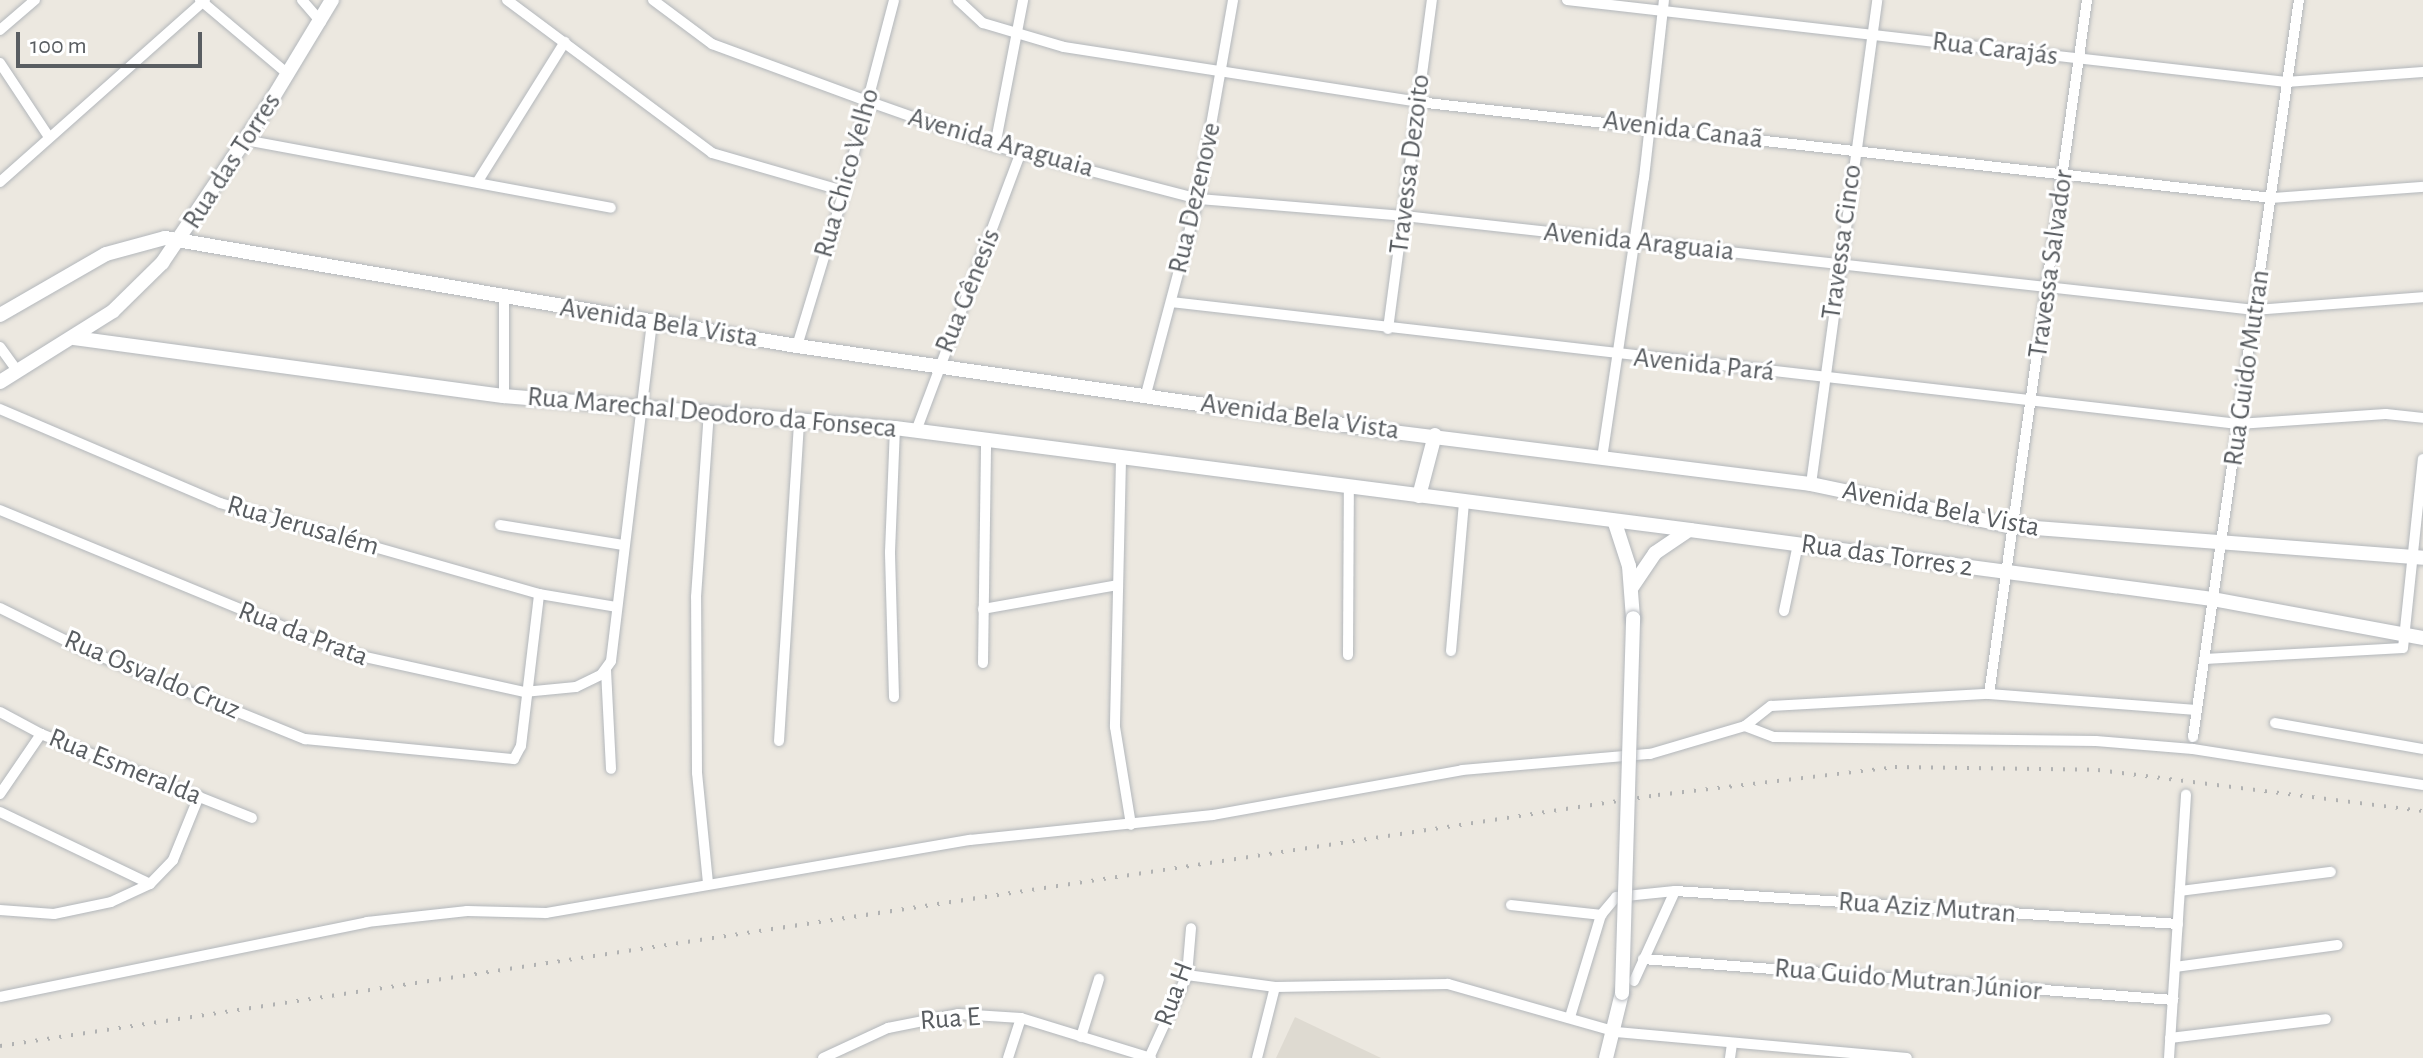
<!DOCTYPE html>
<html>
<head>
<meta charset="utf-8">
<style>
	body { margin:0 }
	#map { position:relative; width:2423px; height:1058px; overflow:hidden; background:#ece8e0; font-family:"Alegreya Sans",sans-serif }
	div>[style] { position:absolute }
	.education>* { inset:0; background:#dedad1 }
	.roads { filter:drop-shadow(0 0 2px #b3b7bb) drop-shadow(0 0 2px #b3b7bb) }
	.street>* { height:10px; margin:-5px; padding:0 5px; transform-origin:5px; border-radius:5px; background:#fff }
	.secondary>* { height:14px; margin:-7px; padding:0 7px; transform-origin:7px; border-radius:7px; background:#fff }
	.rail>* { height:4px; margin-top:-2px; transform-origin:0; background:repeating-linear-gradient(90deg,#b1b2b2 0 2px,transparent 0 12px) }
	.bridges { filter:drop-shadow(0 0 2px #b4b8bd) drop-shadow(0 0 2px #b4b8bd) }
	.secondary-bridge>* { height:14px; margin:-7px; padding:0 7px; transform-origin:7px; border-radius:7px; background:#fff }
	span { translate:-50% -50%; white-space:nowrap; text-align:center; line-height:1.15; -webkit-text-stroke:6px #fff; paint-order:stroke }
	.street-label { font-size:28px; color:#595d61 }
	.scale { position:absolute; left:16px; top:32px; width:186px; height:36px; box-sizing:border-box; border:4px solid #595d61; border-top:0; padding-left:10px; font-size:24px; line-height:28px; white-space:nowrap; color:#595d61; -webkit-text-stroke:6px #fff; paint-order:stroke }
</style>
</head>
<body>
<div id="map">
	<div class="education">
		<i style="clip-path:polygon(1295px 1017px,1381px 1058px,1276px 1058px)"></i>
	</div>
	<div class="roads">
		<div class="street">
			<i style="left:200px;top:0;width:116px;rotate:40.1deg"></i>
			<i style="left:302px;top:0;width:29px;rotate:49deg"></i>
			<i style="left:507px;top:0;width:256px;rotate:36.7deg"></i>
			<i style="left:712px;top:153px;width:137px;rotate:16.1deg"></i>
			<i style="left:653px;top:0;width:74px;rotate:36.7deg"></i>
			<i style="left:712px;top:44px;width:165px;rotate:20.2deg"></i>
			<i style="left:867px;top:101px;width:136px;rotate:19.4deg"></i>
			<i style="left:995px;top:146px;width:210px;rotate:14.6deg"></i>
			<i style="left:1198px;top:199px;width:207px;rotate:4.7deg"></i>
			<i style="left:1404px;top:216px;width:856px;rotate:6.3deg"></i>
			<i style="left:2255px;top:310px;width:169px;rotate:-4.4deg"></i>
			<i style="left:958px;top:0;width:34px;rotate:43deg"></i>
			<i style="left:983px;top:23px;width:84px;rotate:16.5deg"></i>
			<i style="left:1064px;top:47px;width:358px;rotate:8.8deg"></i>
			<i style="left:1418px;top:102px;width:859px;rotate:6.41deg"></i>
			<i style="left:2272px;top:198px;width:151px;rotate:-4.2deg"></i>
			<i style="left:1567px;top:0;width:724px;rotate:6.51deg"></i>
			<i style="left:2286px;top:82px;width:137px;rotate:-4.2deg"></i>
			<i style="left:0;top:30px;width:46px;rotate:-40.6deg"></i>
			<i style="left:0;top:63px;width:89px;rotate:56.5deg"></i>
			<i style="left:245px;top:140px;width:372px;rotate:10.5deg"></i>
			<i style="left:995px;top:146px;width:149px;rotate:-79.1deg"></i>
			<i style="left:478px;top:181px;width:164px;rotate:-58deg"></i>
			<i style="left:0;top:182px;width:274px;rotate:-41.6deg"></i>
			<i style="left:504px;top:298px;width:98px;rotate:90deg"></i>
			<i style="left:1171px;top:302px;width:1074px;rotate:6.52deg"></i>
			<i style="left:2238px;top:424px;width:148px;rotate:-3.9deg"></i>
			<i style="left:2386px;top:414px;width:37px;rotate:6deg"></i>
			<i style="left:1388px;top:329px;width:332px;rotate:-82.4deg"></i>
			<i style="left:797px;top:346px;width:162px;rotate:-73.1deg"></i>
			<i style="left:844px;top:191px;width:197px;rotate:-75.3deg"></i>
			<i style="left:0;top:347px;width:31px;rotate:54deg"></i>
			<i style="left:1146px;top:394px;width:202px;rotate:-75.1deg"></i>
			<i style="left:1198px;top:199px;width:202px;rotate:-80deg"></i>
			<i style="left:0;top:409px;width:239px;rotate:23.1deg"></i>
			<i style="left:220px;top:503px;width:332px;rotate:15.9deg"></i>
			<i style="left:539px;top:594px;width:79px;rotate:9.5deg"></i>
			<i style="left:916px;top:431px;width:299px;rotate:-69.4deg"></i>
			<i style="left:1602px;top:458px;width:283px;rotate:-81.5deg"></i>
			<i style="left:1644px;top:178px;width:179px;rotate:-83.6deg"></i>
			<i style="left:1121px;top:459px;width:268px;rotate:91.3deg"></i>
			<i style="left:1115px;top:727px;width:99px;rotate:80.7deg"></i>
			<i style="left:1811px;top:484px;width:488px;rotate:-82.2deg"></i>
			<i style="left:0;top:510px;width:375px;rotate:22.4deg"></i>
			<i style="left:347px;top:653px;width:181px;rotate:12.4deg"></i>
			<i style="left:524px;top:692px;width:52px;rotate:-5.5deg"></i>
			<i style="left:576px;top:687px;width:28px;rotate:-26deg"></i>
			<i style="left:601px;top:675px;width:17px;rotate:-54deg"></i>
			<i style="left:611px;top:661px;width:341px;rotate:-83.1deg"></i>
			<i style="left:500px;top:525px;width:126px;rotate:9.2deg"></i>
			<i style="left:0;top:608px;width:93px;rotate:26.3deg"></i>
			<i style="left:83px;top:649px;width:240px;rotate:22.1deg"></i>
			<i style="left:305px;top:739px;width:210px;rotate:5.5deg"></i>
			<i style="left:514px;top:759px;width:15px;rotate:-62deg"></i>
			<i style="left:521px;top:746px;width:153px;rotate:-83.2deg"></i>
			<i style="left:983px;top:609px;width:137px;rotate:-10.1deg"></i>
			<i style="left:1784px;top:611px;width:68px;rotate:-78.2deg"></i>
			<i style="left:1451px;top:651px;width:149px;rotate:-85deg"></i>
			<i style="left:1348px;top:655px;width:168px;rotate:-89.7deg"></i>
			<i style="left:2205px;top:659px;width:198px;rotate:-3.2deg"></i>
			<i style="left:2403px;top:648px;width:190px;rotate:-84deg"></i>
			<i style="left:983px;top:663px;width:221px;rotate:-89.2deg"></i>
			<i style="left:606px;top:670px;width:99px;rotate:87.1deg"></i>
			<i style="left:1989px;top:694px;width:701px;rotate:-81.96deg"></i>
			<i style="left:894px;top:697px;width:145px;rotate:-91.6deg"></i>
			<i style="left:890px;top:552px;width:124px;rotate:-87.7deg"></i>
			<i style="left:0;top:712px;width:47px;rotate:28.2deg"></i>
			<i style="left:41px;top:734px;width:227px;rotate:21.7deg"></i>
			<i style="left:2275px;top:723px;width:150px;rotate:10deg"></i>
			<i style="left:1745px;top:726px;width:33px;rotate:-38deg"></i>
			<i style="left:1771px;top:706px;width:218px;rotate:-3.2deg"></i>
			<i style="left:1989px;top:694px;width:208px;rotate:4.4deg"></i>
			<i style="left:2193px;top:737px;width:745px;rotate:-81.82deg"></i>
			<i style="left:779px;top:741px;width:323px;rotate:-86.4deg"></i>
			<i style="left:0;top:794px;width:73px;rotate:-55.7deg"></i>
			<i style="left:0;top:812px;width:166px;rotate:25.6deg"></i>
			<i style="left:708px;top:883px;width:111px;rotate:-95.7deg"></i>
			<i style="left:697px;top:773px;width:176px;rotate:-90.3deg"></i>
			<i style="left:696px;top:597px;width:185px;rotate:-86deg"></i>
			<i style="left:2180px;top:891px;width:152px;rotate:-7.2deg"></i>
			<i style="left:1511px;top:905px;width:91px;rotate:6.3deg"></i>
			<i style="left:0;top:910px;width:54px;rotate:4.2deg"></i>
			<i style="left:54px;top:914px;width:58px;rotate:-11.9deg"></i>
			<i style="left:111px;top:902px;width:43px;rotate:-24.8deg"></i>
			<i style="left:150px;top:884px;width:33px;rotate:-46deg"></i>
			<i style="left:173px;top:860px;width:69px;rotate:-67.9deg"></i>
			<i style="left:1643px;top:959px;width:532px;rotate:4.42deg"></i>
			<i style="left:2175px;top:967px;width:164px;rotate:-7.7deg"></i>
			<i style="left:1187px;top:975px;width:89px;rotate:7.8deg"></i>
			<i style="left:1275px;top:987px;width:173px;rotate:-1deg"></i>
			<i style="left:1448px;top:984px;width:175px;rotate:15.9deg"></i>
			<i style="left:1616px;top:1032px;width:292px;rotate:5.1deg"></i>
			<i style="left:1634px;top:981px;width:99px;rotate:-65.5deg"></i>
			<i style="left:0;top:997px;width:375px;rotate:-11.5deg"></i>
			<i style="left:367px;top:922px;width:101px;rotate:-6.3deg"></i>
			<i style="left:467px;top:911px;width:79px;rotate:1.5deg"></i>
			<i style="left:546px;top:913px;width:430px;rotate:-9.8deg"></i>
			<i style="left:970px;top:840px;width:244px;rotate:-5.9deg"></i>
			<i style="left:1213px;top:815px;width:253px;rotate:-10.2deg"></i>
			<i style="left:1462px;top:770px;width:189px;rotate:-4.9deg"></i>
			<i style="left:1650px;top:754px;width:99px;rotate:-16.4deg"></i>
			<i style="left:1745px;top:726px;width:31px;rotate:21deg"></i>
			<i style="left:1774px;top:737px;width:322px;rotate:0.7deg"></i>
			<i style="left:2096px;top:741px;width:97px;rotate:4.7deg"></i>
			<i style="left:2193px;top:749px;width:233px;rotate:8.9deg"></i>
			<i style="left:1570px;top:1017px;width:107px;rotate:-73.1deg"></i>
			<i style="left:1601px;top:915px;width:23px;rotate:-50deg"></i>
			<i style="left:1616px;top:897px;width:59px;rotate:-5.8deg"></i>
			<i style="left:1675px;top:891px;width:504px;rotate:3.75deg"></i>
			<i style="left:1081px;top:1037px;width:61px;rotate:-72.8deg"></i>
			<i style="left:2170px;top:1038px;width:157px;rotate:-6.9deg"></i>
			<i style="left:823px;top:1058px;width:72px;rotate:-24.8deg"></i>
			<i style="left:888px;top:1028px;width:71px;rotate:-11.3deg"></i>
			<i style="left:958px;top:1014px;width:63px;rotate:3.6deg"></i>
			<i style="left:1021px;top:1018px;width:136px;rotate:17.1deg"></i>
			<i style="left:1008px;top:1058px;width:42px;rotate:-72deg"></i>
			<i style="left:1149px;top:1058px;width:91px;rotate:-65.4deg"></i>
			<i style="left:1187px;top:975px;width:47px;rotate:-85.1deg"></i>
			<i style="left:1257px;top:1058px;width:73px;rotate:-75.8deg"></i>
			<i style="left:1730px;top:1058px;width:15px;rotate:-82deg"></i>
			<i style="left:2169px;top:1058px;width:264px;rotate:-86.3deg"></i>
		</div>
		<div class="secondary">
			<i style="left:0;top:315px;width:122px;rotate:-29.9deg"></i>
			<i style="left:106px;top:254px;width:61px;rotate:-15.2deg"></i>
			<i style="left:165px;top:238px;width:641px;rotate:9.7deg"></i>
			<i style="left:797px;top:346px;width:602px;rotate:8.21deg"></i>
			<i style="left:1393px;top:432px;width:421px;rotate:7.1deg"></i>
			<i style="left:1811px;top:484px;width:203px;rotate:11.9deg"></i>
			<i style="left:2010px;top:526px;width:414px;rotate:4.4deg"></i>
			<i style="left:74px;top:338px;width:434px;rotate:7.7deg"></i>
			<i style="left:504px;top:396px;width:392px;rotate:4.7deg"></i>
			<i style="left:895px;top:428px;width:802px;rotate:7.31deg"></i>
			<i style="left:1690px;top:530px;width:527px;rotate:7.53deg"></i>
			<i style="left:2212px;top:599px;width:215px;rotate:10.5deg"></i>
			<i style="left:0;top:382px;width:133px;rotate:-32.1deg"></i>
			<i style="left:113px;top:311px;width:69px;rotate:-44.4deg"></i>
			<i style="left:162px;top:263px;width:189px;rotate:-56deg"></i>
			<i style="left:268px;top:106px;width:124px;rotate:-58.9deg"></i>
			<i style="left:1419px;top:496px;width:63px;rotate:-75.3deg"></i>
			<i style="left:1615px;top:523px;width:45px;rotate:72deg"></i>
			<i style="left:1629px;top:566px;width:52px;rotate:85.6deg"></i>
			<i style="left:1632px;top:587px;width:41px;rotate:-55.9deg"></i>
			<i style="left:1655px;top:553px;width:41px;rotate:-34.1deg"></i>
			<i style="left:1606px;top:1058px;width:67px;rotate:-76.2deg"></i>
		</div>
	</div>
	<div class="rail">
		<i style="left:0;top:1046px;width:1677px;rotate:-8.61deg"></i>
		<i style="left:1658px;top:795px;width:239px;rotate:-6.7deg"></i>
		<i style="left:1895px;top:767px;width:203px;rotate:0.8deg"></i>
		<i style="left:2098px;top:770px;width:328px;rotate:7.2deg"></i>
	</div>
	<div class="bridges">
		<div class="secondary-bridge">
			<i style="left:1622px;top:993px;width:375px;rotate:-88.3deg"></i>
		</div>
	</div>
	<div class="street-label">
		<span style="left:1995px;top:49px;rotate:7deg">Rua Carajás</span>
		<span style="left:1683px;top:130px;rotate:7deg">Avenida Canaã</span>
		<span style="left:1001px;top:143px;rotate:16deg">Avenida Araguaia</span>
		<span style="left:232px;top:161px;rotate:-57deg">Rua das Torres</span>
		<span style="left:1410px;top:164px;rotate:-83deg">Travessa Dezoito</span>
		<span style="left:847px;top:173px;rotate:-74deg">Rua Chico Velho</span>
		<span style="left:1195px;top:198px;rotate:-77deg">Rua Dezenove</span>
		<span style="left:1639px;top:242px;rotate:6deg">Avenida Araguaia</span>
		<span style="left:1842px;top:242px;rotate:-82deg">Travessa Cinco</span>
		<span style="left:2051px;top:264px;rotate:-82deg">Travessa Salvador</span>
		<span style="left:968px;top:291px;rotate:-68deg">Rua Gênesis</span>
		<span style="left:659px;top:323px;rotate:9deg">Avenida Bela Vista</span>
		<span style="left:1704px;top:365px;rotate:6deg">Avenida Pará</span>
		<span style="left:2247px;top:368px;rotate:-82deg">Rua Guido Mutran</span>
		<span style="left:712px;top:413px;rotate:5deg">Rua Marechal Deodoro da Fonseca</span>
		<span style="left:1300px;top:417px;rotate:8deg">Avenida Bela Vista</span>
		<span style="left:1941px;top:509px;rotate:11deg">Avenida Bela Vista</span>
		<span style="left:303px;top:526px;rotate:16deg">Rua Jerusalém</span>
		<span style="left:1887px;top:556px;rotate:8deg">Rua das Torres 2</span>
		<span style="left:303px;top:634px;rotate:21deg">Rua da Prata</span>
		<span style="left:152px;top:675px;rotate:23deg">Rua Osvaldo Cruz</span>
		<span style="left:125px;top:767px;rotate:22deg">Rua Esmeralda</span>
		<span style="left:1927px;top:908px;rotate:4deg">Rua Aziz Mutran</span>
		<span style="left:1908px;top:980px;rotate:5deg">Rua Guido Mutran Júnior</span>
		<span style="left:1174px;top:994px;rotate:-70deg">Rua H</span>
		<span style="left:950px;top:1019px;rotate:-4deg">Rua E</span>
	</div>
	<div class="scale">100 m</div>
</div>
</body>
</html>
